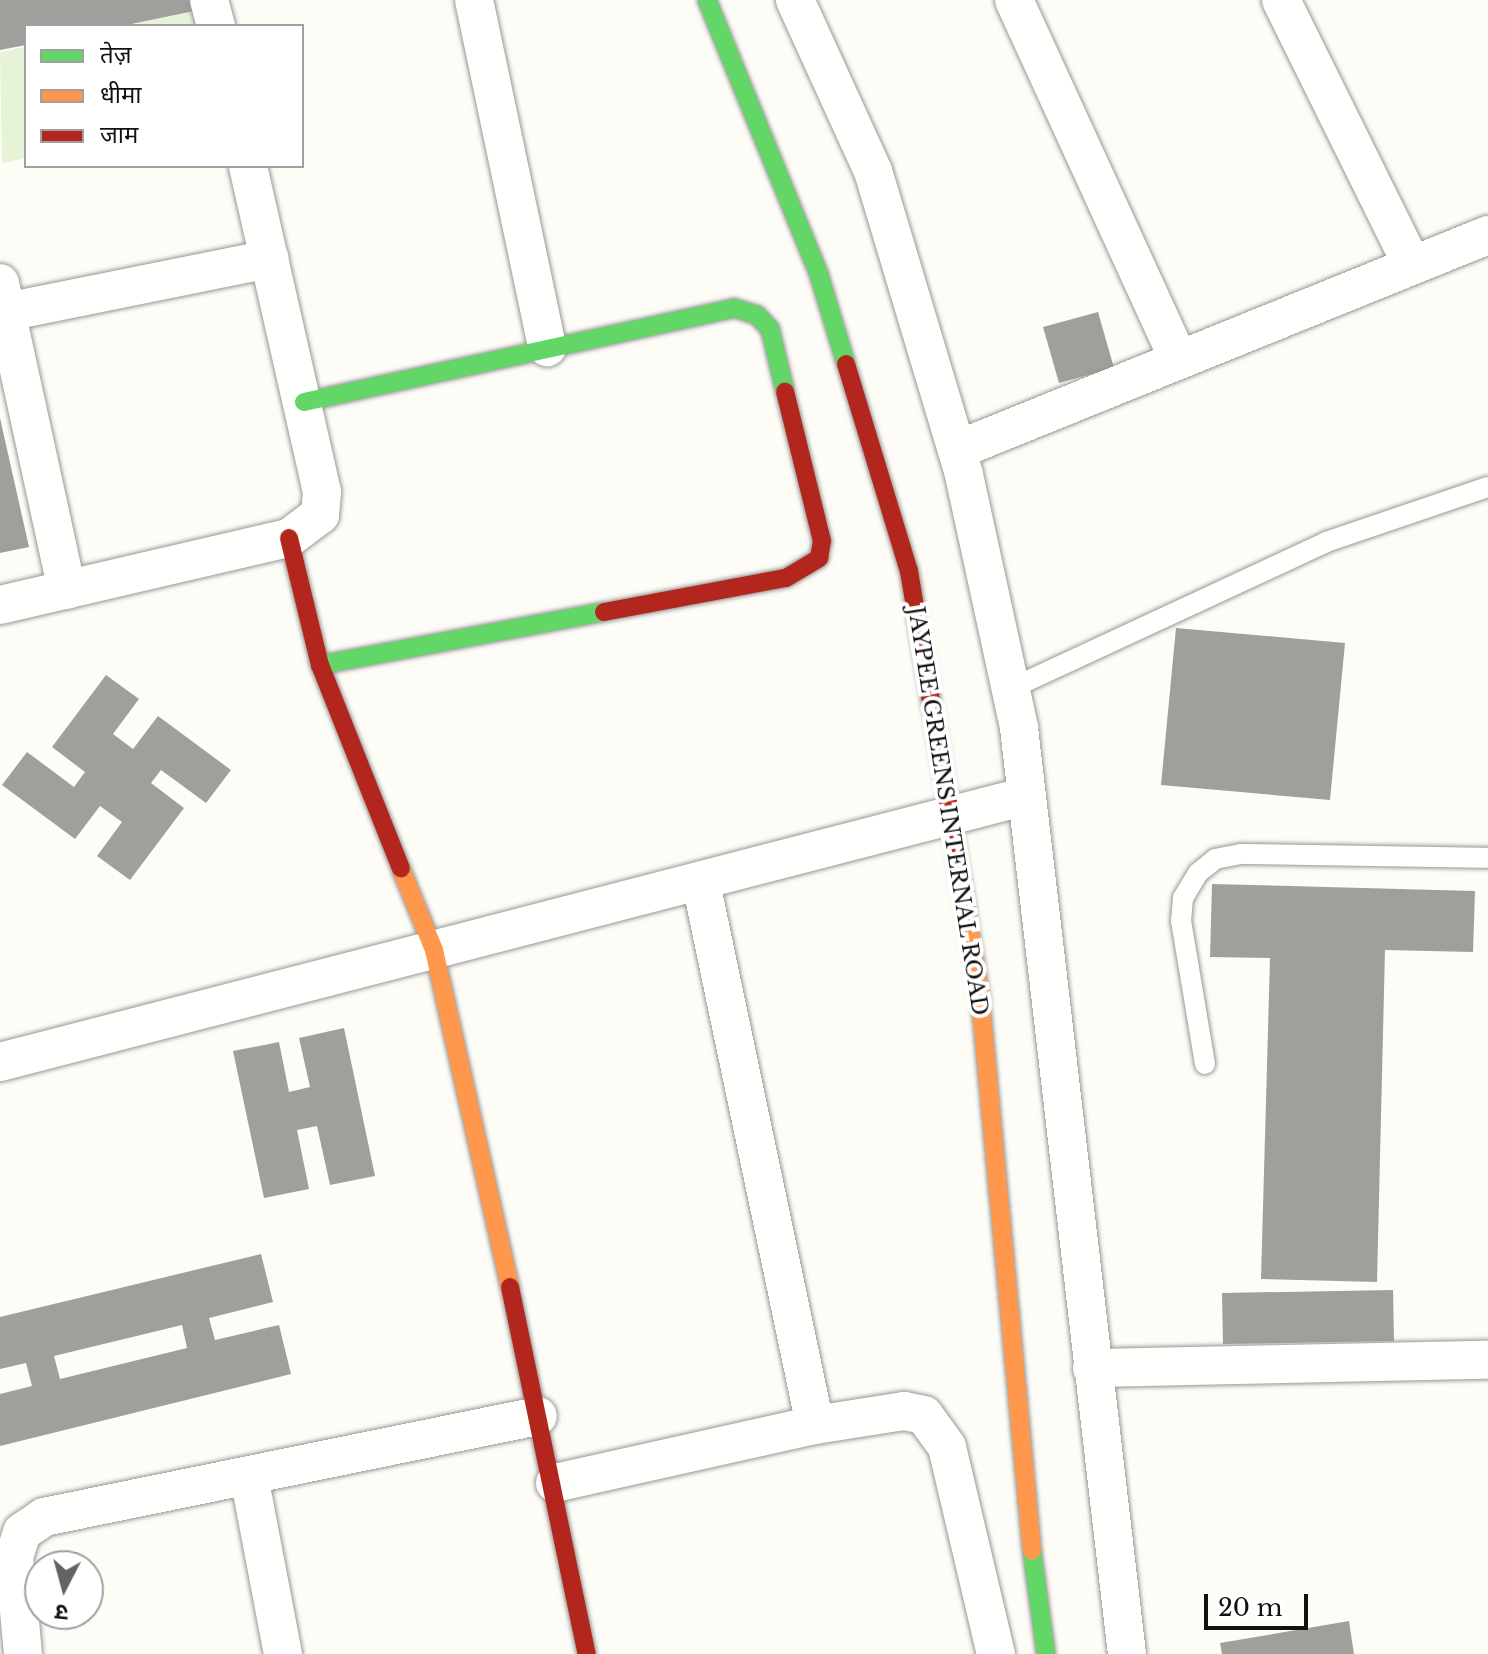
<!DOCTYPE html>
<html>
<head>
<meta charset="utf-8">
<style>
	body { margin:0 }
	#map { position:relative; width:1488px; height:1654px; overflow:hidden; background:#fdfcf7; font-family:"Libre Baskerville","Noto Sans Devanagari",serif }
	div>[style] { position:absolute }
	.green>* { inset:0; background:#e7f3d7 }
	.building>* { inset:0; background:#a19f9c }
	.roads { filter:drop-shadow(0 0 2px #979795) drop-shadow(0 0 2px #979795) }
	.lane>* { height:20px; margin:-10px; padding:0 10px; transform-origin:10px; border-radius:10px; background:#fffffe }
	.street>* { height:38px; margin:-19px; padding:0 19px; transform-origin:19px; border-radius:19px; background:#fffffe }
	.fast>* { height:18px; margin:-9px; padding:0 9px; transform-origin:9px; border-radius:9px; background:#63d668 }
	.slow>* { height:18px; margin:-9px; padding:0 9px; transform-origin:9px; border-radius:9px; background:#ff974d }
	.jam>* { height:18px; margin:-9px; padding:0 9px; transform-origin:9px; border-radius:9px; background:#b3261e }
	span { translate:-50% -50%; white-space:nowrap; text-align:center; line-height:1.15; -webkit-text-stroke:8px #fff; paint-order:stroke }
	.street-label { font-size:22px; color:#111 }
	.legend { position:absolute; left:24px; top:24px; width:280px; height:144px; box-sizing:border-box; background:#fff; border:2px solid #a0a0a0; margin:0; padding:10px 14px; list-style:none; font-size:24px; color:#111 }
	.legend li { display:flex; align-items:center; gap:16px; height:40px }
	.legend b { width:40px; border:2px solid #a0a0a0 }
	.north { position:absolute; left:24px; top:1550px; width:80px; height:80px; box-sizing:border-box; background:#fff; border:2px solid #a0a0a0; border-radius:50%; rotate:186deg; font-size:22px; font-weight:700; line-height:32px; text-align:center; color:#111 }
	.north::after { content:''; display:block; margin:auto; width:28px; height:36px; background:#646362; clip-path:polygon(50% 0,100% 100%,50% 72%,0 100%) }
	.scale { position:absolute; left:1204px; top:1594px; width:104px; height:36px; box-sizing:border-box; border:4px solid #111; border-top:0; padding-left:10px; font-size:24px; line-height:28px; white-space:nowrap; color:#111; -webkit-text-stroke:6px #fff; paint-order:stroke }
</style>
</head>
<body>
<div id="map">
	<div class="green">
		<i style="clip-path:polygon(199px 10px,202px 26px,125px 26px)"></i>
		<i style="clip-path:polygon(26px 47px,26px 158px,2px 163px,0 52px)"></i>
	</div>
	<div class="building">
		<i style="clip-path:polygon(0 0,196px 0,199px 10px,122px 26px,26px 26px,26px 45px,0 50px)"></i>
		<i style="clip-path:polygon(1098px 312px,1114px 368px,1059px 383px,1043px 327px)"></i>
		<i style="clip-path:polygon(0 418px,29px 547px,0 553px)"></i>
		<i style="clip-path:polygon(1176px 628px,1345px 643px,1330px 800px,1161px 785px)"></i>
		<i style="clip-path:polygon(106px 675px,139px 699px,113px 734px,133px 749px,158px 716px,231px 770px,206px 803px,161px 770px,151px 783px,184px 808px,130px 880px,97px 856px,122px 822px,100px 806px,75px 839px,2px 785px,27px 752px,74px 787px,85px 772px,52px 747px)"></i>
		<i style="clip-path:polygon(1212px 884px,1475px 891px,1473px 952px,1385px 950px,1377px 1282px,1261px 1279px,1270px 958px,1210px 957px)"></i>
		<i style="clip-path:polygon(344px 1028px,375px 1176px,330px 1185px,317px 1126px,297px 1130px,309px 1189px,264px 1198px,233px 1051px,279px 1042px,289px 1092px,310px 1087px,299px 1038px)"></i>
		<i style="clip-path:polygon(evenodd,261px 1254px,273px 1302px,209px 1318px,215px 1340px,279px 1325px,291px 1374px,0 1446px,0 1394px,32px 1386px,26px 1363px,0 1369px,0 1317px,261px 1254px,182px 1325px,187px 1348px,60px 1379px,54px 1356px,182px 1325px)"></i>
		<i style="clip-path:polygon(1393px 1290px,1394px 1341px,1223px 1344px,1222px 1293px)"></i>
		<i style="clip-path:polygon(1349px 1621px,1354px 1654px,1222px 1654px,1220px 1643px)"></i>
	</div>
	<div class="roads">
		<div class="lane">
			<i style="left:1010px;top:689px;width:349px;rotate:-24.9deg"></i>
			<i style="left:1326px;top:542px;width:171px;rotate:-18.8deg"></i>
			<i style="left:1205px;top:1064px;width:145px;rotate:-99.5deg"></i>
			<i style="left:1181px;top:921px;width:23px;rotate:-85deg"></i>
			<i style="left:1183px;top:898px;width:29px;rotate:-59deg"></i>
			<i style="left:1198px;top:873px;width:22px;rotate:-39deg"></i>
			<i style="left:1215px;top:859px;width:26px;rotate:-11deg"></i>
			<i style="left:1241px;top:854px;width:247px;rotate:0.9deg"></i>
		</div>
		<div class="street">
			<i style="left:209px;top:0;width:27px;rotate:75deg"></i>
			<i style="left:474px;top:0;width:355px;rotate:78.1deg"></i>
			<i style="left:795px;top:0;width:188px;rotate:65.5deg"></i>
			<i style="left:873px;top:171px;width:317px;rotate:73.3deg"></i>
			<i style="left:964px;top:475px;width:259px;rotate:77.7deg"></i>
			<i style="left:1019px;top:728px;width:932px;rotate:83.35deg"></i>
			<i style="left:1014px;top:0;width:396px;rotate:65.4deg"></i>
			<i style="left:1281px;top:0;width:296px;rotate:63.7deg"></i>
			<i style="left:0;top:283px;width:314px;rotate:77.7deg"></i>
			<i style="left:6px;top:312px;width:269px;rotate:-11.4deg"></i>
			<i style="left:957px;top:450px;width:573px;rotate:-22.04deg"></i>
			<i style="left:0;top:605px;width:297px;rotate:-13.1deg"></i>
			<i style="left:289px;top:538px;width:39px;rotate:-37deg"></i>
			<i style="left:320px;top:515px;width:23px;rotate:-85deg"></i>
			<i style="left:322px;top:492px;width:334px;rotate:-102.8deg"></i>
			<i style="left:701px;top:883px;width:554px;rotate:78.12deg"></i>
			<i style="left:0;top:1062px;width:1060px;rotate:-14.53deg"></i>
			<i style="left:1092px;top:1368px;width:396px;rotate:-1.2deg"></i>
			<i style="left:249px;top:1476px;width:181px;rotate:79.2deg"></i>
			<i style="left:555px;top:1483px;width:266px;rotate:-12.6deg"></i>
			<i style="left:815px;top:1425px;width:90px;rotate:-8.9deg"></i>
			<i style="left:904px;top:1411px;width:20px;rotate:11deg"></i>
			<i style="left:924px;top:1415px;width:39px;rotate:54deg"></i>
			<i style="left:947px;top:1447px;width:213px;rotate:76.7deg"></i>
			<i style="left:23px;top:1654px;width:97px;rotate:-95.3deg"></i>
			<i style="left:14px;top:1557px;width:26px;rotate:-72deg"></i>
			<i style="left:22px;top:1532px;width:27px;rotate:-34deg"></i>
			<i style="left:44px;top:1517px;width:504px;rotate:-11.56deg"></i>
		</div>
		<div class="fast">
			<i style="left:707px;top:0;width:297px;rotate:67.8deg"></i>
			<i style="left:819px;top:275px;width:93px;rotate:73.1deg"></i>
			<i style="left:304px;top:402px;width:440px;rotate:-12.3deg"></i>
			<i style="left:734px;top:308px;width:24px;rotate:17deg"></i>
			<i style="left:757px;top:315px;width:19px;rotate:47deg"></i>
			<i style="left:770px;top:329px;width:64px;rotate:76.4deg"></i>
			<i style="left:320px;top:665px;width:289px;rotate:-10.6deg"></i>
			<i style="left:1032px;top:1551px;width:104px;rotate:82.3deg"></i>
		</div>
		<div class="slow">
			<i style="left:401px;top:869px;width:87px;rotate:67.8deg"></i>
			<i style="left:434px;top:950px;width:345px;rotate:77.3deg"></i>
			<i style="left:966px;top:909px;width:87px;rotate:80.8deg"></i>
			<i style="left:980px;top:995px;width:558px;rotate:84.66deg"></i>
		</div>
		<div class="jam">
			<i style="left:846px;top:364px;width:216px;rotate:73.1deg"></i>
			<i style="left:909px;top:571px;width:343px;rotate:80.4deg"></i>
			<i style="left:289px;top:538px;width:131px;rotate:76.3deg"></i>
			<i style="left:320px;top:665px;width:219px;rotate:68.3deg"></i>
			<i style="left:604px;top:612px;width:185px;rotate:-10.6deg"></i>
			<i style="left:786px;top:578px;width:39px;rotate:-31deg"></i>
			<i style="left:819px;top:558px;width:17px;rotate:-80deg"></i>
			<i style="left:822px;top:541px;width:154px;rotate:-103.9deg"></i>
			<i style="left:510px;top:1287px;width:375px;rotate:78.2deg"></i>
		</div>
	</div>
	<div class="street-label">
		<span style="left:948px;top:811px;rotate:81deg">JAYPEE GREENS INTERNAL ROAD</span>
	</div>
	<ul class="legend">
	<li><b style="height:10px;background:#63d668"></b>तेज़</li>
	<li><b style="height:10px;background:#ff974d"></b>धीमा</li>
	<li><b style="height:10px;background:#b3261e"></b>जाम</li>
	</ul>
	<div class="north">उ</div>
	<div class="scale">20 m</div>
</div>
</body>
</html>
